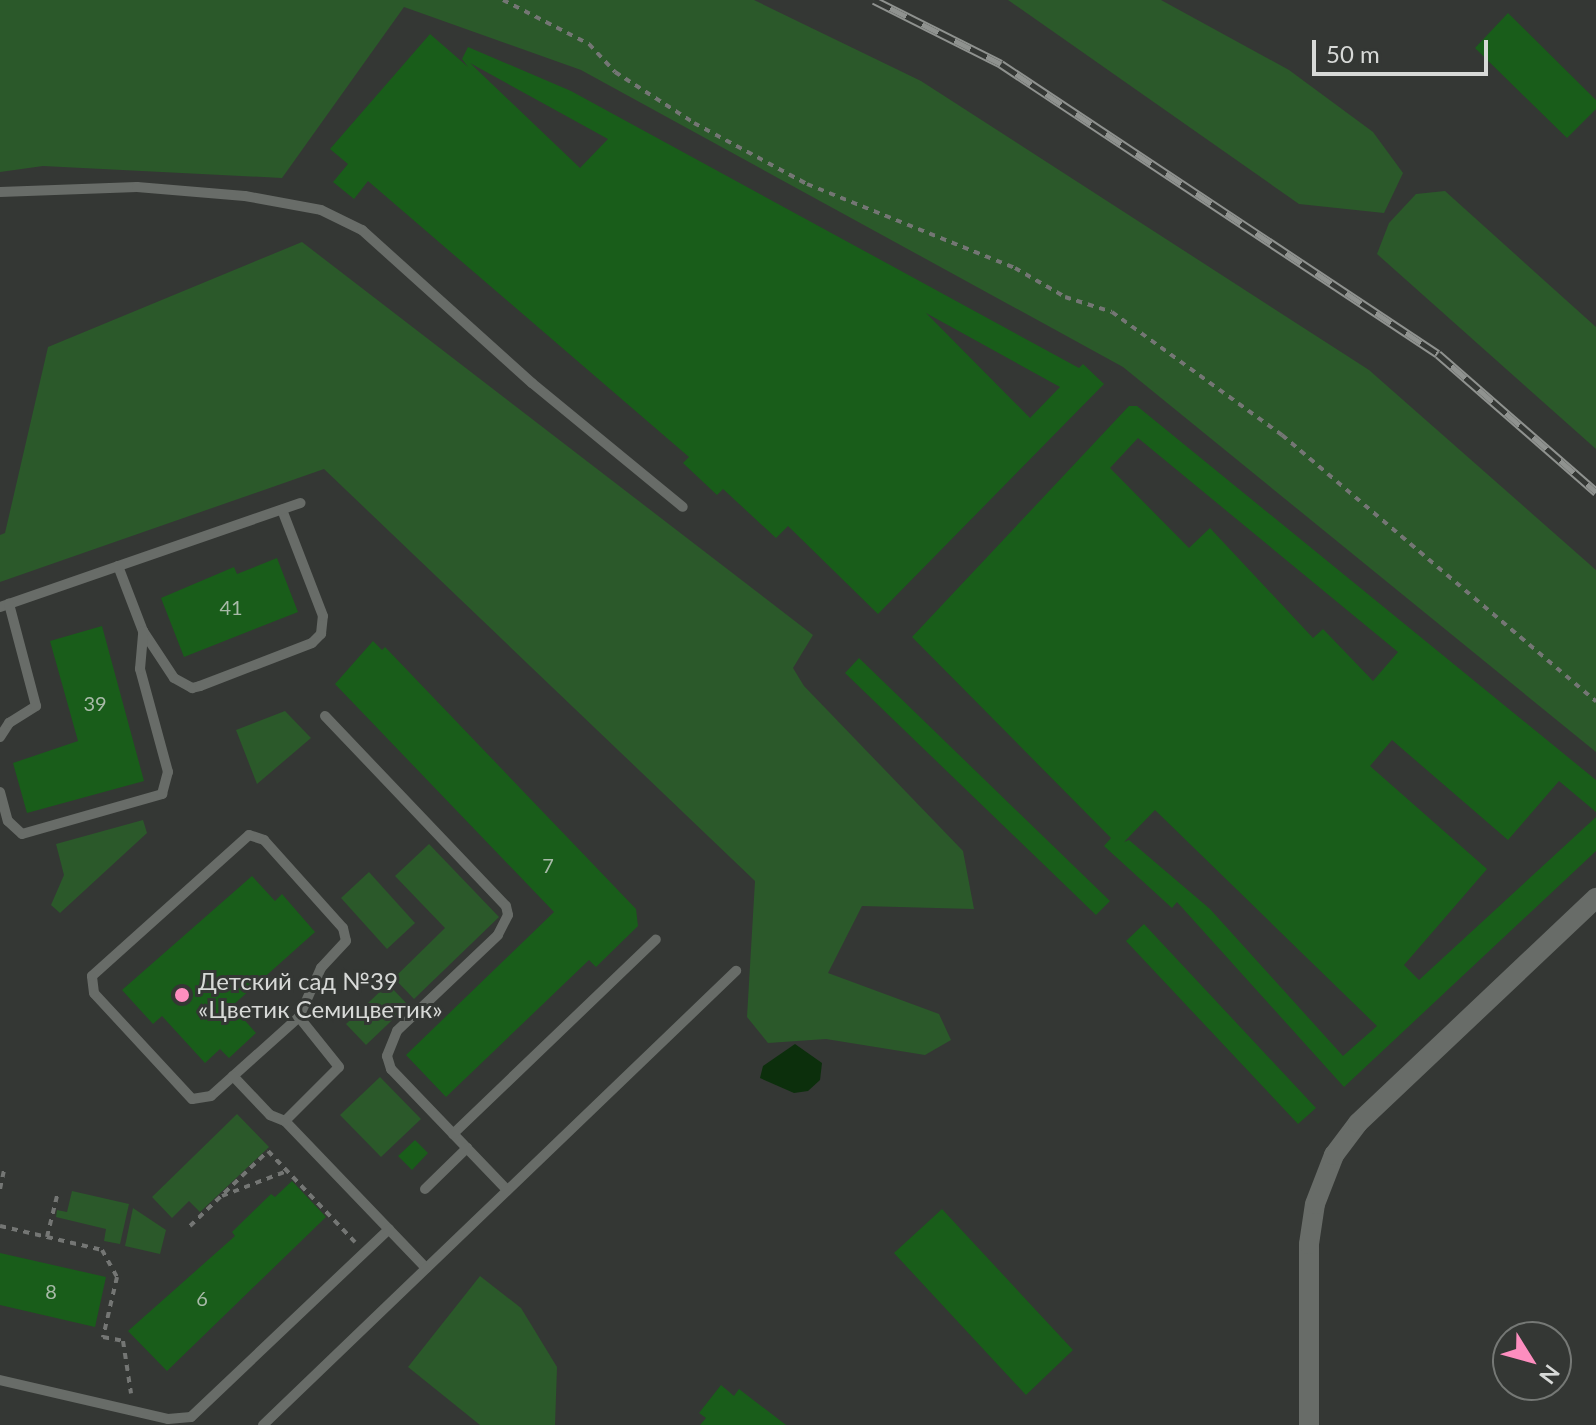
<!DOCTYPE html>
<html>
<head>
<meta charset="utf-8">
<style>
	body { margin:0 }
	#map { position:relative; width:1596px; height:1425px; overflow:hidden; background:#343734; font-family:Lato,sans-serif }
	div>[style] { position:absolute }
	.green>* { inset:0; background:#2b592a }
	.water>* { inset:0; background:#0c2f0c }
	.building>* { inset:0; background:#195d1a }
	.path>* { height:4px; margin-top:-2px; transform-origin:0; background:repeating-linear-gradient(90deg,#747674 0 6px,transparent 0 12px) }
	.service>* { height:10px; margin:-5px; padding:0 5px; transform-origin:5px; border-radius:5px; background:#686c68 }
	.minor>* { height:20px; margin:-10px; padding:0 10px; transform-origin:10px; border-radius:10px; background:#686c68 }
	.rail>* { height:9px; margin-top:-4.5px; transform-origin:0; background:repeating-linear-gradient(90deg,#343734 0 18px,#8f928f 0 36px); box-sizing:border-box; border-block:2px solid #8f928f }
	.dots>* { width:22px; height:22px; translate:-50% -50%; box-sizing:border-box; border:4px solid #343734; border-radius:50% }
	span { translate:-50% -50%; white-space:nowrap; text-align:center; line-height:1.15; -webkit-text-stroke:6px #343734; paint-order:stroke }
	.number-label { font-size:20px; color:#a8baa8 }
	.number-label span { -webkit-text-stroke-width:0 }
	.poi-label { font-size:24px; color:#d7d9d7 }
	.left { translate:0 -50%; text-align:left }
	.north { position:absolute; left:1492px; top:1321px; width:80px; height:80px; box-sizing:border-box; background:#343734; border:2px solid #757875; border-radius:50%; rotate:127deg; font-size:22px; font-weight:700; line-height:32px; text-align:center; color:#d7d9d7 }
	.north::after { content:''; display:block; margin:auto; width:28px; height:36px; background:#fd8ebf; clip-path:polygon(50% 0,100% 100%,50% 72%,0 100%) }
	.scale { position:absolute; left:1312px; top:40px; width:176px; height:36px; box-sizing:border-box; border:4px solid #d7d9d7; border-top:0; padding-left:10px; font-size:24px; line-height:28px; white-space:nowrap; color:#d7d9d7; -webkit-text-stroke:6px #343734; paint-order:stroke }
</style>
</head>
<body>
<div id="map">
	<div class="green">
		<i style="clip-path:polygon(0 0,754px 0,921px 81px,1369px 370px,1596px 570px,1596px 752px,1123px 367px,581px 70px,404px 7px,282px 178px,43px 166px,0 172px)"></i>
		<i style="clip-path:polygon(1008px 0,1161px 0,1289px 70px,1373px 132px,1403px 173px,1384px 213px,1299px 204px)"></i>
		<i style="clip-path:polygon(1445px 191px,1596px 327px,1596px 449px,1377px 254px,1389px 223px,1416px 194px)"></i>
		<i style="clip-path:polygon(302px 242px,813px 635px,793px 668px,804px 686px,963px 851px,974px 909px,862px 906px,828px 973px,939px 1014px,951px 1040px,925px 1055px,826px 1039px,768px 1043px,747px 1017px,755px 881px,324px 469px,0 582px,0 535px,5px 533px,48px 347px)"></i>
		<i style="clip-path:polygon(285px 711px,311px 738px,257px 784px,236px 730px)"></i>
		<i style="clip-path:polygon(143px 820px,147px 833px,60px 913px,51px 905px,64px 875px,56px 844px)"></i>
		<i style="clip-path:polygon(429px 844px,499px 917px,414px 999px,394px 978px,445px 928px,395px 876px)"></i>
		<i style="clip-path:polygon(369px 872px,415px 923px,387px 949px,341px 898px)"></i>
		<i style="clip-path:polygon(388px 984px,408px 1005px,366px 1045px,346px 1024px)"></i>
		<i style="clip-path:polygon(380px 1077px,421px 1119px,381px 1157px,340px 1115px)"></i>
		<i style="clip-path:polygon(237px 1114px,269px 1147px,200px 1212px,189px 1201px,172px 1218px,152px 1197px)"></i>
		<i style="clip-path:polygon(72px 1191px,129px 1204px,120px 1244px,104px 1241px,106px 1229px,56px 1217px,57px 1210px,67px 1212px)"></i>
		<i style="clip-path:polygon(133px 1208px,166px 1230px,160px 1254px,125px 1246px)"></i>
		<i style="clip-path:polygon(480px 1276px,521px 1308px,557px 1367px,555px 1425px,480px 1425px,408px 1367px)"></i>
	</div>
	<div class="water">
		<i style="clip-path:polygon(795px 1044px,822px 1063px,820px 1080px,808px 1091px,794px 1093px,760px 1078px,763px 1066px)"></i>
	</div>
	<div class="building">
		<i style="clip-path:polygon(1508px 13px,1596px 100px,1596px 109px,1567px 138px,1475px 48px)"></i>
		<i style="clip-path:polygon(evenodd,430px 34px,468px 67px,462px 59px,468px 47px,571px 91px,1079px 368px,1083px 364px,1104px 384px,878px 614px,788px 526px,776px 538px,723px 489px,717px 495px,683px 463px,689px 457px,368px 181px,354px 199px,333px 182px,348px 164px,330px 149px,430px 34px,470px 63px,608px 139px,580px 168px,470px 63px,430px 34px,926px 313px,1060px 387px,1030px 418px,926px 313px)"></i>
		<i style="clip-path:polygon(evenodd,1129px 406px,1137px 406px,1596px 780px,1596px 812px,1559px 781px,1508px 840px,1392px 740px,1370px 766px,1487px 869px,1404px 965px,1419px 980px,1596px 817px,1596px 851px,1344px 1087px,1177px 902px,1172px 908px,1104px 846px,1111px 838px,912px 637px,1129px 406px,1138px 438px,1398px 652px,1373px 681px,1323px 629px,1313px 638px,1210px 528px,1189px 548px,1110px 468px,1138px 438px,1129px 406px,1155px 810px,1377px 1026px,1343px 1056px,1210px 909px,1129px 840px,1124px 842px,1155px 810px)"></i>
		<i style="clip-path:polygon(277px 558px,298px 612px,184px 657px,161px 598px,234px 567px,237px 574px)"></i>
		<i style="clip-path:polygon(102px 626px,144px 781px,27px 813px,13px 763px,78px 741px,50px 641px)"></i>
		<i style="clip-path:polygon(373px 641px,382px 650px,385px 647px,636px 909px,638px 926px,596px 967px,589px 960px,446px 1097px,406px 1055px,554px 912px,335px 684px)"></i>
		<i style="clip-path:polygon(859px 658px,1110px 901px,1096px 915px,845px 673px)"></i>
		<i style="clip-path:polygon(252px 876px,275px 901px,282px 894px,315px 932px,232px 1006px,256px 1033px,229px 1058px,220px 1049px,205px 1063px,162px 1016px,153px 1024px,122px 990px)"></i>
		<i style="clip-path:polygon(1144px 924px,1316px 1108px,1298px 1124px,1126px 941px)"></i>
		<i style="clip-path:polygon(415px 1140px,428px 1153px,412px 1170px,398px 1156px)"></i>
		<i style="clip-path:polygon(292px 1181px,326px 1217px,167px 1371px,128px 1331px,235px 1236px,232px 1232px,271px 1194px,275px 1197px)"></i>
		<i style="clip-path:polygon(942px 1209px,1073px 1350px,1026px 1395px,894px 1253px)"></i>
		<i style="clip-path:polygon(0 1253px,106px 1277px,95px 1327px,0 1305px)"></i>
		<i style="clip-path:polygon(721px 1385px,734px 1396px,739px 1389px,786px 1425px,700px 1425px,706px 1418px,699px 1413px)"></i>
	</div>
	<div class="path">
		<i style="left:503px;top:0;width:97px;rotate:27.1deg"></i>
		<i style="left:589px;top:44px;width:38px;rotate:47deg"></i>
		<i style="left:615px;top:72px;width:94px;rotate:32.8deg"></i>
		<i style="left:694px;top:123px;width:128px;rotate:28.4deg"></i>
		<i style="left:807px;top:184px;width:224px;rotate:22deg"></i>
		<i style="left:1015px;top:268px;width:58px;rotate:30.1deg"></i>
		<i style="left:1065px;top:297px;width:49px;rotate:17.7deg"></i>
		<i style="left:1112px;top:312px;width:210px;rotate:35.9deg"></i>
		<i style="left:1282px;top:435px;width:412px;rotate:40.3deg"></i>
		<i style="left:0;top:1189px;width:19px;rotate:-78deg"></i>
		<i style="left:222px;top:1196px;width:70px;rotate:-21deg"></i>
		<i style="left:0;top:1226px;width:105px;rotate:13.2deg"></i>
		<i style="left:102px;top:1250px;width:31px;rotate:61deg"></i>
		<i style="left:117px;top:1277px;width:62px;rotate:103.1deg"></i>
		<i style="left:103px;top:1337px;width:20px;rotate:11deg"></i>
		<i style="left:123px;top:1341px;width:53px;rotate:81.3deg"></i>
		<i style="left:190px;top:1226px;width:108px;rotate:-43.9deg"></i>
		<i style="left:268px;top:1151px;width:126px;rotate:46.3deg"></i>
		<i style="left:47px;top:1237px;width:46px;rotate:-76.3deg"></i>
	</div>
	<div class="service">
		<i style="left:0;top:192px;width:137px;rotate:-2.1deg"></i>
		<i style="left:137px;top:187px;width:108px;rotate:4.8deg"></i>
		<i style="left:245px;top:196px;width:77px;rotate:10.4deg"></i>
		<i style="left:321px;top:210px;width:46px;rotate:26deg"></i>
		<i style="left:362px;top:230px;width:229px;rotate:42deg"></i>
		<i style="left:532px;top:383px;width:195px;rotate:39.4deg"></i>
		<i style="left:118px;top:566px;width:70px;rotate:69deg"></i>
		<i style="left:143px;top:631px;width:56px;rotate:56.6deg"></i>
		<i style="left:174px;top:678px;width:21px;rotate:29deg"></i>
		<i style="left:192px;top:688px;width:8px;rotate:-14deg"></i>
		<i style="left:200px;top:686px;width:120px;rotate:-21deg"></i>
		<i style="left:312px;top:643px;width:13px;rotate:-45deg"></i>
		<i style="left:321px;top:634px;width:18px;rotate:-84deg"></i>
		<i style="left:323px;top:616px;width:114px;rotate:-111.1deg"></i>
		<i style="left:0;top:607px;width:318px;rotate:-19.1deg"></i>
		<i style="left:325px;top:716px;width:262px;rotate:46.4deg"></i>
		<i style="left:506px;top:906px;width:9px;rotate:77deg"></i>
		<i style="left:508px;top:915px;width:22px;rotate:117deg"></i>
		<i style="left:498px;top:935px;width:139px;rotate:136.5deg"></i>
		<i style="left:397px;top:1031px;width:27px;rotate:112deg"></i>
		<i style="left:387px;top:1056px;width:14px;rotate:73deg"></i>
		<i style="left:391px;top:1069px;width:168px;rotate:46.2deg"></i>
		<i style="left:0;top:737px;width:17px;rotate:-57deg"></i>
		<i style="left:9px;top:723px;width:32px;rotate:-32deg"></i>
		<i style="left:36px;top:706px;width:106px;rotate:-104.8deg"></i>
		<i style="left:0;top:792px;width:30px;rotate:75deg"></i>
		<i style="left:8px;top:821px;width:19px;rotate:43deg"></i>
		<i style="left:22px;top:834px;width:146px;rotate:-15.9deg"></i>
		<i style="left:162px;top:794px;width:23px;rotate:-75deg"></i>
		<i style="left:168px;top:772px;width:107px;rotate:-105.2deg"></i>
		<i style="left:140px;top:669px;width:38px;rotate:-85deg"></i>
		<i style="left:249px;top:835px;width:16px;rotate:18deg"></i>
		<i style="left:264px;top:840px;width:118px;rotate:48.1deg"></i>
		<i style="left:343px;top:928px;width:13px;rotate:77deg"></i>
		<i style="left:346px;top:941px;width:37px;rotate:133deg"></i>
		<i style="left:321px;top:968px;width:54px;rotate:114.2deg"></i>
		<i style="left:299px;top:1017px;width:118px;rotate:138.1deg"></i>
		<i style="left:211px;top:1096px;width:19px;rotate:171deg"></i>
		<i style="left:192px;top:1099px;width:144px;rotate:-132.8deg"></i>
		<i style="left:94px;top:993px;width:17px;rotate:-97deg"></i>
		<i style="left:92px;top:976px;width:211px;rotate:-41.9deg"></i>
		<i style="left:233px;top:1076px;width:54px;rotate:46.5deg"></i>
		<i style="left:270px;top:1115px;width:16px;rotate:22deg"></i>
		<i style="left:285px;top:1121px;width:204px;rotate:46.2deg"></i>
		<i style="left:285px;top:1121px;width:76px;rotate:-45deg"></i>
		<i style="left:339px;top:1067px;width:64px;rotate:-128.7deg"></i>
		<i style="left:453px;top:1134px;width:281px;rotate:-43.8deg"></i>
		<i style="left:425px;top:1189px;width:59px;rotate:-44.3deg"></i>
		<i style="left:0;top:1380px;width:172px;rotate:13.1deg"></i>
		<i style="left:168px;top:1419px;width:23px;rotate:-5deg"></i>
		<i style="left:191px;top:1417px;width:273px;rotate:-43.5deg"></i>
		<i style="left:263px;top:1425px;width:656px;rotate:-43.83deg"></i>
	</div>
	<div class="minor">
		<i style="left:1309px;top:1425px;width:181px;rotate:-90deg"></i>
		<i style="left:1309px;top:1244px;width:40px;rotate:-81.5deg"></i>
		<i style="left:1315px;top:1204px;width:53px;rotate:-68.8deg"></i>
		<i style="left:1334px;top:1155px;width:40px;rotate:-53deg"></i>
		<i style="left:1358px;top:1123px;width:328px;rotate:-43.4deg"></i>
	</div>
	<div class="rail">
		<i style="left:874px;top:0;width:142px;rotate:26.7deg"></i>
		<i style="left:1001px;top:64px;width:524px;rotate:33.57deg"></i>
		<i style="left:1438px;top:354px;width:210px;rotate:41.1deg"></i>
	</div>
	<div class="dots">
		<i style="left:182px;top:995px;background:#fd8ebf"></i>
	</div>
	<div class="number-label">
		<span style="left:231px;top:607px">41</span>
		<span style="left:95px;top:703px">39</span>
		<span style="left:548px;top:865px">7</span>
		<span style="left:51px;top:1291px">8</span>
		<span style="left:202px;top:1298px">6</span>
	</div>
	<div class="poi-label">
		<span class="left" style="left:198px;top:995px">Детский сад №39<br>«Цветик Семицветик»</span>
	</div>
	<div class="north">N</div>
	<div class="scale">50 m</div>
</div>
</body>
</html>
